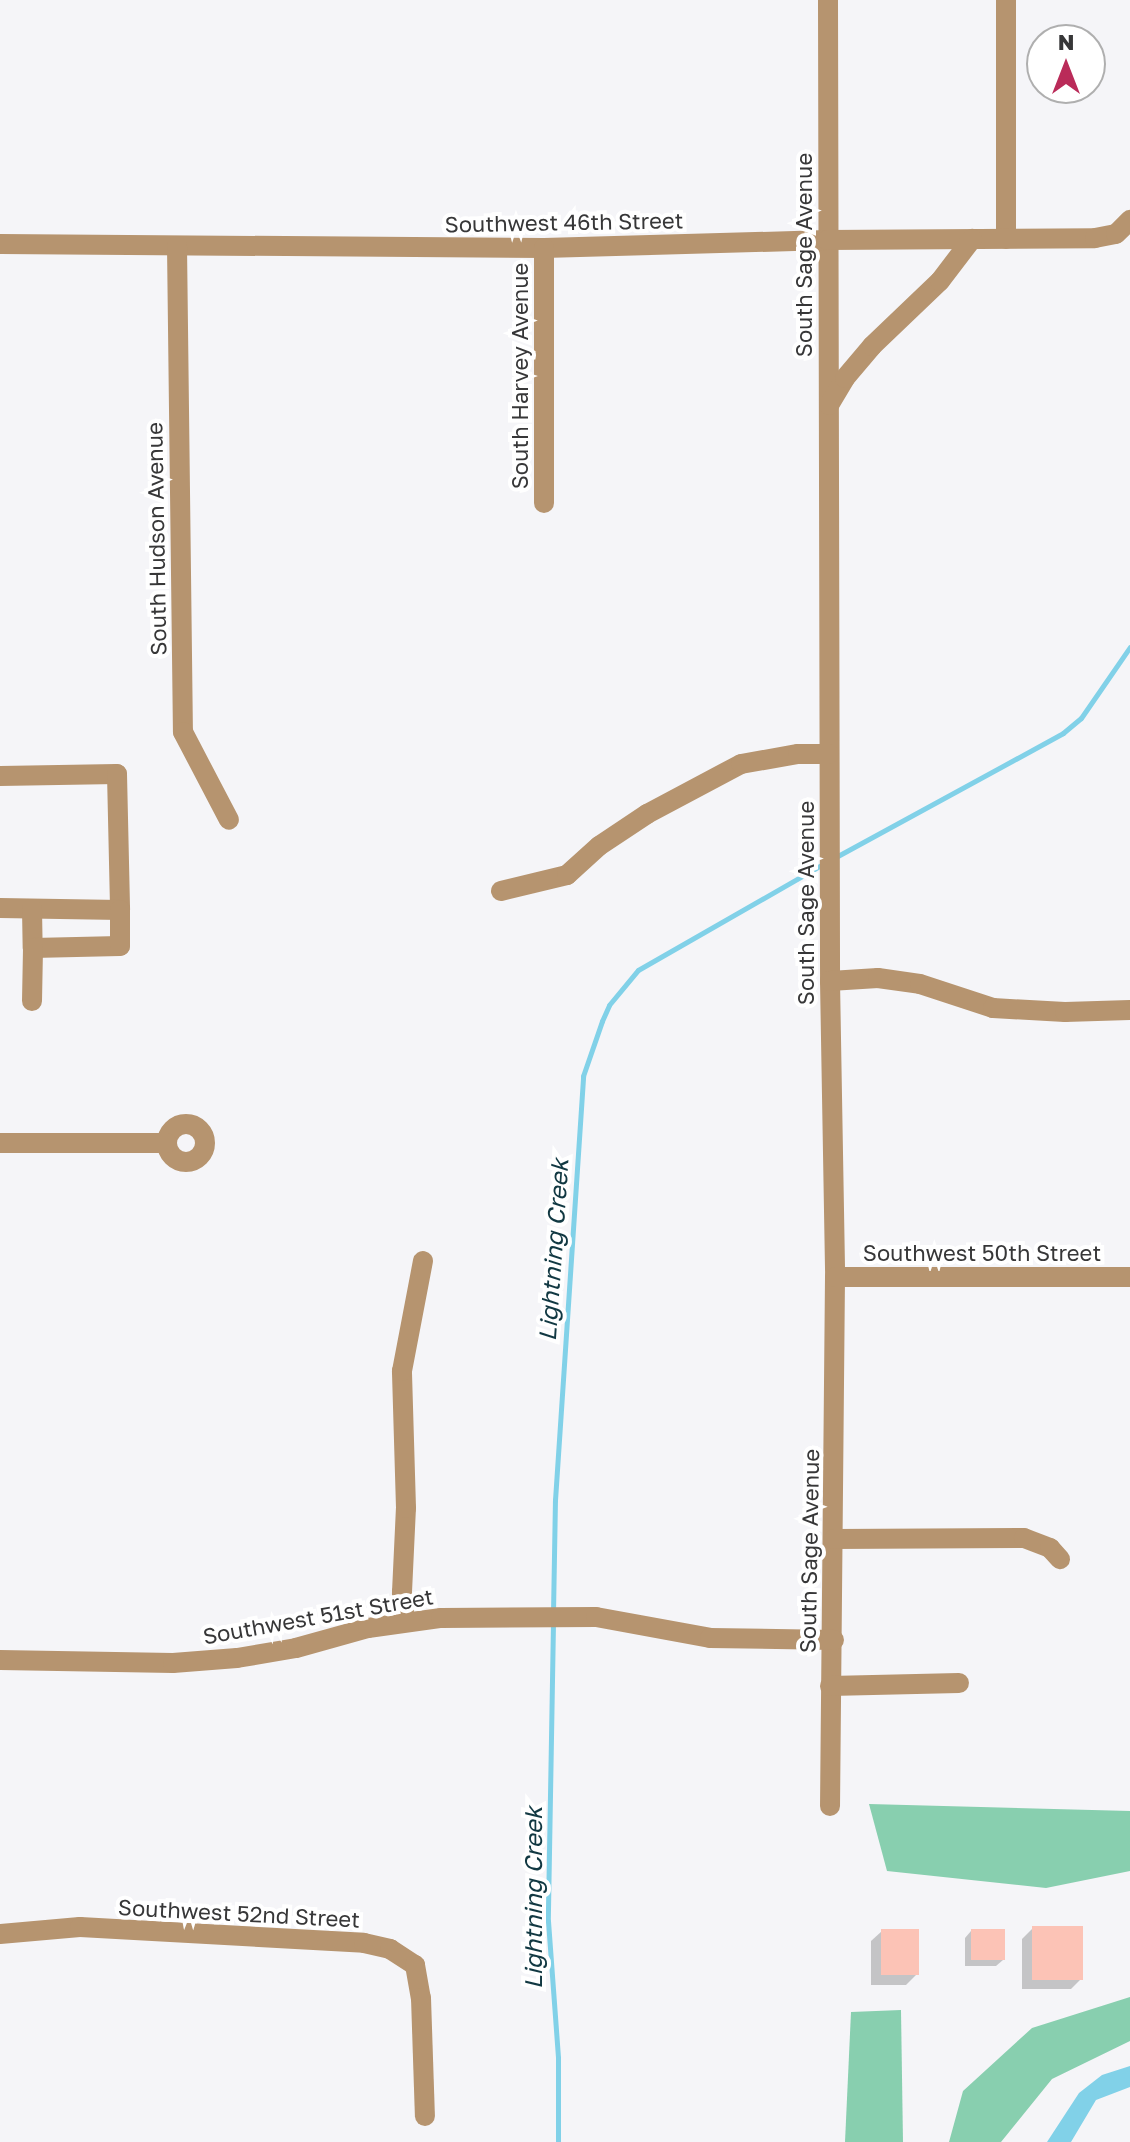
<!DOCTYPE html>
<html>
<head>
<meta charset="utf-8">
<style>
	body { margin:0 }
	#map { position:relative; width:1130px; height:2142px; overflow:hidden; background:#f5f5f8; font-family:"Golos Text",sans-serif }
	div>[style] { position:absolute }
	.forest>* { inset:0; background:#88cfaf }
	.water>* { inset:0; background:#81d1e8 }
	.shadow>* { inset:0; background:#0003 }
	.stream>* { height:5px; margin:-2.5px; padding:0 2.5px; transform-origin:2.5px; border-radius:2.5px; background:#81d1e8 }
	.building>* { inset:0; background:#fcc3b6 }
	.minor>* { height:20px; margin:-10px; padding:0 10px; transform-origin:10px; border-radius:10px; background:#b6946f }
	.minor>.ring { margin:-10px; padding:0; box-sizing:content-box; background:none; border:20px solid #b6946f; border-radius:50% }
	span { translate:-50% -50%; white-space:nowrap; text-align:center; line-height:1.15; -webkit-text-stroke:8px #fff; paint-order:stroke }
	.street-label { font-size:22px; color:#373738 }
	.water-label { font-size:24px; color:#113842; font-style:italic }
	.north { position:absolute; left:1026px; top:24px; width:80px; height:80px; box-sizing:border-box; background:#fff; border:2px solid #afafaf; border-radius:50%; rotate:0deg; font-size:22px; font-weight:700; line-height:32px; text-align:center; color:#373738 }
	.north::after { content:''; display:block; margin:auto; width:28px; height:36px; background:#ba2b59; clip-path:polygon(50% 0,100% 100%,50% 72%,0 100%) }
</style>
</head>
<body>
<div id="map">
	<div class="forest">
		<i style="clip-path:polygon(869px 1804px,1130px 1811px,1130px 1871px,1046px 1888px,887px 1871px)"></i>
		<i style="clip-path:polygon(1130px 1997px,1130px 2041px,1052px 2079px,1001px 2142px,949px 2142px,963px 2091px,1032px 2028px)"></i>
		<i style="clip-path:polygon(901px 2010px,903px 2142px,845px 2142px,851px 2012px)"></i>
	</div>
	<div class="water">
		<i style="clip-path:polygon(1130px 2066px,1130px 2087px,1096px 2100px,1071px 2142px,1047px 2142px,1079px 2093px,1102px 2075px)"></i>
	</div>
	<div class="shadow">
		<i style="clip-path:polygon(1033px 1928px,1081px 1979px,1071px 1989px,1022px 1989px,1022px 1939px)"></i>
		<i style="clip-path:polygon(882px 1931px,917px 1974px,906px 1985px,871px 1985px,871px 1941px)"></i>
		<i style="clip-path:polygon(971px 1931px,1003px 1960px,996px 1966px,965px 1966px,965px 1938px)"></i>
	</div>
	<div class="stream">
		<i style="left:834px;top:858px;width:261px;rotate:-28.6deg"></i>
		<i style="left:1063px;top:733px;width:23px;rotate:-40deg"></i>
		<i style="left:1081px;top:718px;width:86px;rotate:-55.4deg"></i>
		<i style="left:553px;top:1613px;width:113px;rotate:-89deg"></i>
		<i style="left:555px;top:1500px;width:425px;rotate:-86.2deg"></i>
		<i style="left:583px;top:1076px;width:58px;rotate:-70.9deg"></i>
		<i style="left:602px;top:1021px;width:17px;rotate:-66deg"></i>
		<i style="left:609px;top:1005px;width:45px;rotate:-50.4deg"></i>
		<i style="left:638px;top:970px;width:215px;rotate:-29.8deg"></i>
		<i style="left:553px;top:1623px;width:298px;rotate:91deg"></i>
		<i style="left:548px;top:1921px;width:137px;rotate:85.8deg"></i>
		<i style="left:558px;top:2058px;width:84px;rotate:90deg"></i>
	</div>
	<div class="building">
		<i style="clip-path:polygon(1032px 1926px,1083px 1926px,1083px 1980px,1032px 1980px)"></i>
		<i style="clip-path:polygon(881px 1929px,919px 1929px,919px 1975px,881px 1975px)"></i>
		<i style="clip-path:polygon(971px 1929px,1005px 1929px,1005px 1960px,971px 1960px)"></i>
	</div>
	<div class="minor">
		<i style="left:828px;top:0;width:981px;rotate:89.88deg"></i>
		<i style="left:830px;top:981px;width:296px;rotate:89deg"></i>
		<i style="left:835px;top:1277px;width:529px;rotate:90.54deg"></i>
		<i style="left:1006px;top:0;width:239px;rotate:90deg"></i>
		<i style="left:0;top:244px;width:544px;rotate:0.42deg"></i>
		<i style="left:544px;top:248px;width:283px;rotate:-1.6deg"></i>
		<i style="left:827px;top:240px;width:268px;rotate:-0.4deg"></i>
		<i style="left:1095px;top:238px;width:21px;rotate:-11deg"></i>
		<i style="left:1116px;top:234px;width:20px;rotate:-45deg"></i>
		<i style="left:177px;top:246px;width:486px;rotate:89.3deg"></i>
		<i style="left:183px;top:732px;width:99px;rotate:62.4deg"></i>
		<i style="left:544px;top:248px;width:255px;rotate:90deg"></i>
		<i style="left:829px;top:405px;width:31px;rotate:-59deg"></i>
		<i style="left:845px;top:378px;width:42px;rotate:-49.8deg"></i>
		<i style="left:872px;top:346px;width:94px;rotate:-43.7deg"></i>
		<i style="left:940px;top:281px;width:53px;rotate:-52.7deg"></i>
		<i style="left:0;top:776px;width:117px;rotate:-1deg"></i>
		<i style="left:117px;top:774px;width:136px;rotate:88.7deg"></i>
		<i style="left:120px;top:910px;width:120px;rotate:-179deg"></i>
		<i style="left:501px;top:891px;width:68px;rotate:-13.6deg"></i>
		<i style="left:567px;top:875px;width:43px;rotate:-42.2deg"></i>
		<i style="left:599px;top:846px;width:58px;rotate:-33.7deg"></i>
		<i style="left:647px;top:814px;width:106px;rotate:-28deg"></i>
		<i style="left:741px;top:764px;width:58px;rotate:-10deg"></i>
		<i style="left:798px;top:754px;width:31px"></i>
		<i style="left:32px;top:909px;width:39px;rotate:89deg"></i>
		<i style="left:33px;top:948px;width:87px;rotate:-1.3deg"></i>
		<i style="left:120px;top:946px;width:36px;rotate:-90deg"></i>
		<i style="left:830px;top:981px;width:48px;rotate:-3.6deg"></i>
		<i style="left:878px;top:978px;width:42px;rotate:8.1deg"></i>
		<i style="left:920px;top:984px;width:77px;rotate:18.2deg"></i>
		<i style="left:993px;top:1008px;width:72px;rotate:3.2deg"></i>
		<i style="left:1065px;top:1012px;width:65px;rotate:-1.8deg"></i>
		<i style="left:32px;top:1001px;width:53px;rotate:-88.9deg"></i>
		<i class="ring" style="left:167px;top:1124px;width:18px;height:18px"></i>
		<i style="left:0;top:1143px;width:167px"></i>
		<i style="left:835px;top:1277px;width:295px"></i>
		<i style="left:834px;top:1539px;width:190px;rotate:-0.3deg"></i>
		<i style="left:1024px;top:1538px;width:28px;rotate:21deg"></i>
		<i style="left:1050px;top:1548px;width:15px;rotate:48deg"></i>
		<i style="left:405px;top:1622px;width:30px;rotate:-96deg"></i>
		<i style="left:402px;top:1592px;width:84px;rotate:-87.3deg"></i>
		<i style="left:406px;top:1508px;width:137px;rotate:-91.7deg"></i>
		<i style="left:402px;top:1371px;width:112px;rotate:-79.2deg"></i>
		<i style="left:0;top:1660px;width:173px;rotate:1deg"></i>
		<i style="left:173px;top:1663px;width:64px;rotate:-4.5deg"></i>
		<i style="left:237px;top:1658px;width:60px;rotate:-9.6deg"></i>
		<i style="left:296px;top:1648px;width:75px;rotate:-15.5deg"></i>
		<i style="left:368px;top:1628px;width:74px;rotate:-7.8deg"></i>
		<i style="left:441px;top:1618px;width:155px;rotate:-0.4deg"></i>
		<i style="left:596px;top:1617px;width:116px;rotate:10.4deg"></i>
		<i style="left:710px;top:1638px;width:124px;rotate:0.9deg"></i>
		<i style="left:830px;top:1686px;width:129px;rotate:-1.3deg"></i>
		<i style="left:0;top:1934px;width:80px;rotate:-5deg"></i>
		<i style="left:80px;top:1927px;width:284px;rotate:3.2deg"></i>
		<i style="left:364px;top:1943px;width:27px;rotate:13deg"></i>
		<i style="left:390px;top:1949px;width:30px;rotate:33deg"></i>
		<i style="left:415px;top:1965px;width:34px;rotate:80deg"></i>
		<i style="left:421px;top:1998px;width:118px;rotate:88.1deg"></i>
	</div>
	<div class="street-label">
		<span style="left:564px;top:222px;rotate:-1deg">Southwest 46th Street</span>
		<span style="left:804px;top:255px;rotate:-90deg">South Sage Avenue</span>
		<span style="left:520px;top:376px;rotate:-90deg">South Harvey Avenue</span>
		<span style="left:156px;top:539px;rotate:-91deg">South Hudson Avenue</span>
		<span style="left:806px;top:903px;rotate:-90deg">South Sage Avenue</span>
		<span style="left:982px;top:1253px">Southwest 50th Street</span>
		<span style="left:809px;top:1551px;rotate:-89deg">South Sage Avenue</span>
		<span style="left:318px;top:1616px;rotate:-10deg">Southwest 51st Street</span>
		<span style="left:239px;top:1913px;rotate:3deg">Southwest 52nd Street</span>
	</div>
	<div class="water-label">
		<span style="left:553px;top:1250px;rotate:-86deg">Lightning Creek</span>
		<span style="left:533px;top:1898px;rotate:-90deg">Lightning Creek</span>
	</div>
	<div class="north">N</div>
</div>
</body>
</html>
